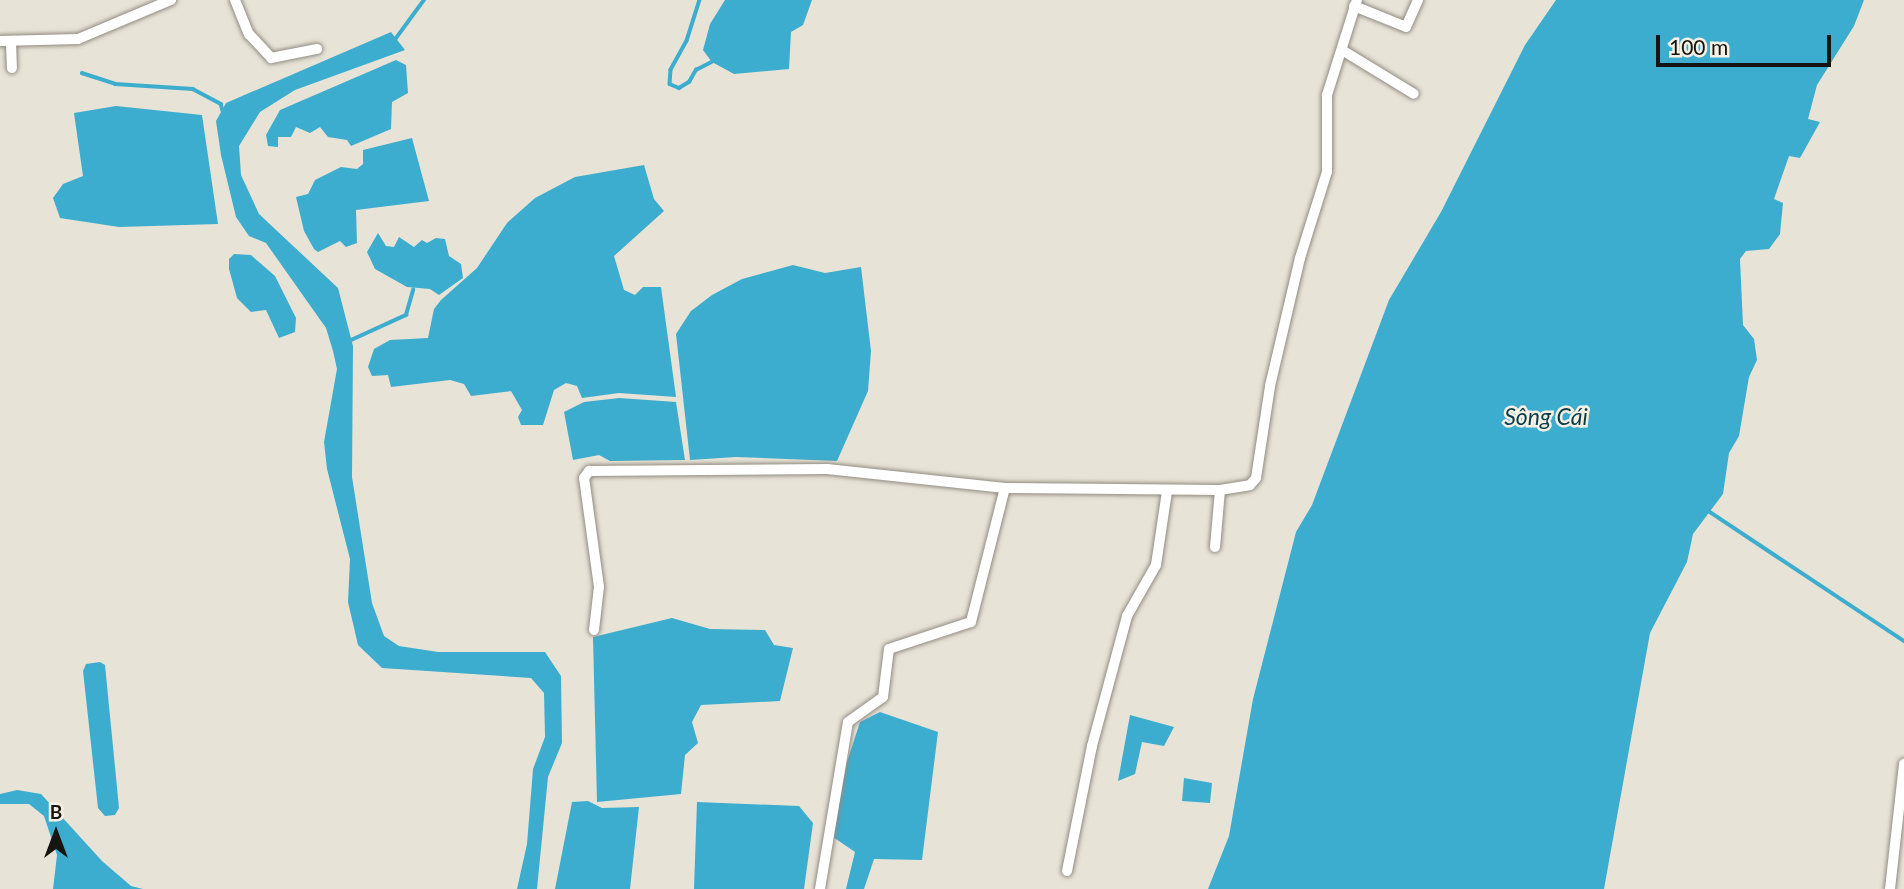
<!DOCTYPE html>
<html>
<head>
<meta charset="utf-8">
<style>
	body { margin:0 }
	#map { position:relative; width:1904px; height:889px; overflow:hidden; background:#e8e3d7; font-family:Lato,sans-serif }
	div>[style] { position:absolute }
	.water>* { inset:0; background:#3cadce }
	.stream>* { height:3.5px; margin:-1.75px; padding:0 1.75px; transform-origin:1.75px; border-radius:1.75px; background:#3cadce }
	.roads { filter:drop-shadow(0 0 2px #918c82) drop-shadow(0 0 2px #918c82) }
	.minor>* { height:10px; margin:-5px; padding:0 5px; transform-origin:5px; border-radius:5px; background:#fff }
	span { translate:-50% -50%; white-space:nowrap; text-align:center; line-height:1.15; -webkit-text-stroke:5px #f5f0e4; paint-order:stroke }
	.water-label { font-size:23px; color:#0a3d4a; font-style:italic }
	.north { position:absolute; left:21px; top:798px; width:70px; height:70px; -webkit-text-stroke:5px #f5f0e4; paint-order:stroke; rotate:0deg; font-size:19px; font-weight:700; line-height:28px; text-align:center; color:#161410 }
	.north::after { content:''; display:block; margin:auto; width:24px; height:32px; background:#161410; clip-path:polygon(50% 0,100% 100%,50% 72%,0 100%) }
	.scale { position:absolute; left:1656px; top:35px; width:175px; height:32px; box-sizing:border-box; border:4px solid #161410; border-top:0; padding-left:9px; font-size:21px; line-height:24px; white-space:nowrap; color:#161410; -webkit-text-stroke:5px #f5f0e4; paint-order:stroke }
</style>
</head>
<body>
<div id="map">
	<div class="water">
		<i style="clip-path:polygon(725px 0,812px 0,803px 25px,791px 32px,789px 69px,734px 74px,712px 62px,703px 50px,710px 24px)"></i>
		<i style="clip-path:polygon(1556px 0,1864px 0,1854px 26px,1817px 85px,1808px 119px,1820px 122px,1800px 158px,1789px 156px,1774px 199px,1783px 203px,1780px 234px,1769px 249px,1746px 251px,1740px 259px,1743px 325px,1754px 339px,1757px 360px,1749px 377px,1739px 436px,1729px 453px,1723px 494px,1693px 534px,1687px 562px,1650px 633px,1604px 889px,1208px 889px,1229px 836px,1253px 699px,1296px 532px,1312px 505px,1389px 300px,1441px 212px,1525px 45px)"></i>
		<i style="clip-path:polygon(391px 32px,405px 50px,295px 90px,260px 112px,239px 146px,241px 175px,259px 214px,338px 288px,353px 346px,352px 477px,372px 603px,384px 636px,399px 646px,438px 652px,545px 652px,561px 676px,562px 743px,548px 777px,537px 889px,517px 889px,527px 844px,533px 769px,545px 737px,544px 693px,531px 678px,382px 668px,358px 645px,348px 602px,350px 559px,327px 469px,324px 442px,337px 369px,333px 351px,326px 328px,266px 243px,249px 236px,236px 217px,221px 155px,216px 121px,226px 103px)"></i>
		<i style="clip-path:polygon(396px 60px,406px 65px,408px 93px,392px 102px,391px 129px,351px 146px,347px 140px,328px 137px,320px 127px,310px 133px,296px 127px,291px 137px,278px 137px,278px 147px,268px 146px,266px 135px,280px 110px)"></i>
		<i style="clip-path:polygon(116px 106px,202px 115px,218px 224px,119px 227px,60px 218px,53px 198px,63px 184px,83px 176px,74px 113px)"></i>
		<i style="clip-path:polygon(412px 138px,429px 201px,356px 210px,357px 243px,346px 247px,340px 241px,318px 252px,314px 249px,304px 231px,296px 197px,308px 194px,315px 180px,341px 167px,357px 169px,363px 164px,363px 150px)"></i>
		<i style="clip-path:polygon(644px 165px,654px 199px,664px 211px,614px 256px,624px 290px,635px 295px,643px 287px,661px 287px,676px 397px,619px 393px,582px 398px,577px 386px,566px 383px,554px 390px,543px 425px,521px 425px,518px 417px,522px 410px,511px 391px,471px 396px,464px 384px,450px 380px,391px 387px,388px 375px,372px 376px,368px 367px,374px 349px,390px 340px,428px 338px,434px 309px,441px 300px,477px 268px,507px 223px,535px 198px,575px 177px)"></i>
		<i style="clip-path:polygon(378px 233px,386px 246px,394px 247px,399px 237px,414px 247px,422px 240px,427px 243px,436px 238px,445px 239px,449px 256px,461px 264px,463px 278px,439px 295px,430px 289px,407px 287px,375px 269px,367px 252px)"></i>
		<i style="clip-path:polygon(234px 254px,251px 255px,275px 276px,296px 318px,295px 332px,279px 338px,266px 310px,251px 312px,237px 298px,229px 269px,229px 259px)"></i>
		<i style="clip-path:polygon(793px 265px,825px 273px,861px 267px,871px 351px,868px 391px,837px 461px,736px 457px,690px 460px,676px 334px,691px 311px,712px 295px,742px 279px)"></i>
		<i style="clip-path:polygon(619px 398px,676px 402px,685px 460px,610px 461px,599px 455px,573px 460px,564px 412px,584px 402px)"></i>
		<i style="clip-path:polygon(672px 618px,710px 629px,765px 630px,774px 645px,793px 648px,780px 701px,701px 705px,692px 722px,698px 743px,685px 755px,681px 794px,597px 802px,593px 637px)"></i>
		<i style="clip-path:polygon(100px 662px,105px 665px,119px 808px,115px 815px,105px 816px,98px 808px,83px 671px,86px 664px)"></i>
		<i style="clip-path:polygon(880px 712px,938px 732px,922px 860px,874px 859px,864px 889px,846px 889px,855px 852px,833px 837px,847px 762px,860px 722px)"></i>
		<i style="clip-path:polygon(1130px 715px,1174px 727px,1164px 746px,1142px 742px,1135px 774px,1118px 781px)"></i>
		<i style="clip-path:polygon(1184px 778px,1212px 783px,1210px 803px,1182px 801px)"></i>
		<i style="clip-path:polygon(17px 790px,41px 794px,102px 861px,131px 886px,143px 889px,53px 889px,57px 855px,44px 816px,29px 804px,0 804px,0 794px)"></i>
		<i style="clip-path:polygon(588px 801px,602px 808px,639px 807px,630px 889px,555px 889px,572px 802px)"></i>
		<i style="clip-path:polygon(697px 802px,799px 806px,813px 823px,804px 889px,694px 889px)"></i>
	</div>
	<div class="stream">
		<i style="left:700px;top:0;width:43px;rotate:107.6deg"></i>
		<i style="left:687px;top:41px;width:33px;rotate:119deg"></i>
		<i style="left:671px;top:70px;width:14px;rotate:94deg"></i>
		<i style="left:670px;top:84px;width:10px;rotate:24deg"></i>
		<i style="left:679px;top:88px;width:12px;rotate:-31deg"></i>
		<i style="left:689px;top:82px;width:14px;rotate:-60deg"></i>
		<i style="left:696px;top:70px;width:18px;rotate:-27deg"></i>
		<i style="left:394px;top:41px;width:51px;rotate:-53.8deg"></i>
		<i style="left:82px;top:73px;width:35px;rotate:18deg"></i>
		<i style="left:115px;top:84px;width:78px;rotate:3.7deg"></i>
		<i style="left:193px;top:89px;width:32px;rotate:28deg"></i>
		<i style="left:221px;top:104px;width:7px;rotate:74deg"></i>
		<i style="left:349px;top:341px;width:63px;rotate:-24.5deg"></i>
		<i style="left:406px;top:315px;width:26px;rotate:-74deg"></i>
		<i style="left:1710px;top:512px;width:233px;rotate:33.6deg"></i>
	</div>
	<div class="roads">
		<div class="minor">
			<i style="left:235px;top:0;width:37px;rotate:68deg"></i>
			<i style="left:249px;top:34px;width:33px;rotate:47deg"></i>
			<i style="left:271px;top:58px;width:47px;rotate:-11.1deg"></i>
			<i style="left:1354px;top:6px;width:56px;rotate:22deg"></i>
			<i style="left:1406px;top:27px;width:30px;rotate:-66deg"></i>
			<i style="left:0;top:41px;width:78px;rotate:-1.5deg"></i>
			<i style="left:78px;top:39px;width:101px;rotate:-22.8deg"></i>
			<i style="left:11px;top:42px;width:26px;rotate:88deg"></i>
			<i style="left:1342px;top:50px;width:84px;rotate:31.4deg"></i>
			<i style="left:1215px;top:547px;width:57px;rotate:-85deg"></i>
			<i style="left:594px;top:630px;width:43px;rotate:-83.4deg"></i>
			<i style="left:599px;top:587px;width:110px;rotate:-97.8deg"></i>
			<i style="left:584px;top:478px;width:9px;rotate:-54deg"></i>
			<i style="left:589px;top:471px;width:238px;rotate:-0.5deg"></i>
			<i style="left:827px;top:469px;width:179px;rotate:6.1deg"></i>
			<i style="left:1005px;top:488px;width:215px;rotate:0.5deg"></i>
			<i style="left:1220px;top:490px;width:30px;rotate:-9deg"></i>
			<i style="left:1250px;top:485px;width:9px;rotate:-49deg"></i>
			<i style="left:1256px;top:478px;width:93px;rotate:-81.3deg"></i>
			<i style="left:1270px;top:386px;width:131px;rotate:-76.8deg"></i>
			<i style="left:1300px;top:258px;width:90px;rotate:-72.6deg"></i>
			<i style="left:1327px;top:172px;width:77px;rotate:-90deg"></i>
			<i style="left:1327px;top:95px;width:100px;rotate:-72.5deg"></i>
			<i style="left:1067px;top:871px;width:127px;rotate:-78.7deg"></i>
			<i style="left:1092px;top:746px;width:135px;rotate:-74.9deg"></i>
			<i style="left:1127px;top:616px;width:59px;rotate:-60.4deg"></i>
			<i style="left:1156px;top:565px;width:75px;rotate:-81.5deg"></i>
			<i style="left:820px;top:889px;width:169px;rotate:-80.5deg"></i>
			<i style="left:848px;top:722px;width:43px;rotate:-35.5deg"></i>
			<i style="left:883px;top:697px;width:48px;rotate:-82.9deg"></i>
			<i style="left:889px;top:649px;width:86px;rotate:-18.2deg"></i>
			<i style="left:971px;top:622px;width:138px;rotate:-75.8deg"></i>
			<i style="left:1890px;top:889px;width:126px;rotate:-83.6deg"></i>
		</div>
	</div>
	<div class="water-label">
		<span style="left:1546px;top:416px">Sông Cái</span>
	</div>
	<div class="north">B</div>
	<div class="scale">100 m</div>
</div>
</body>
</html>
